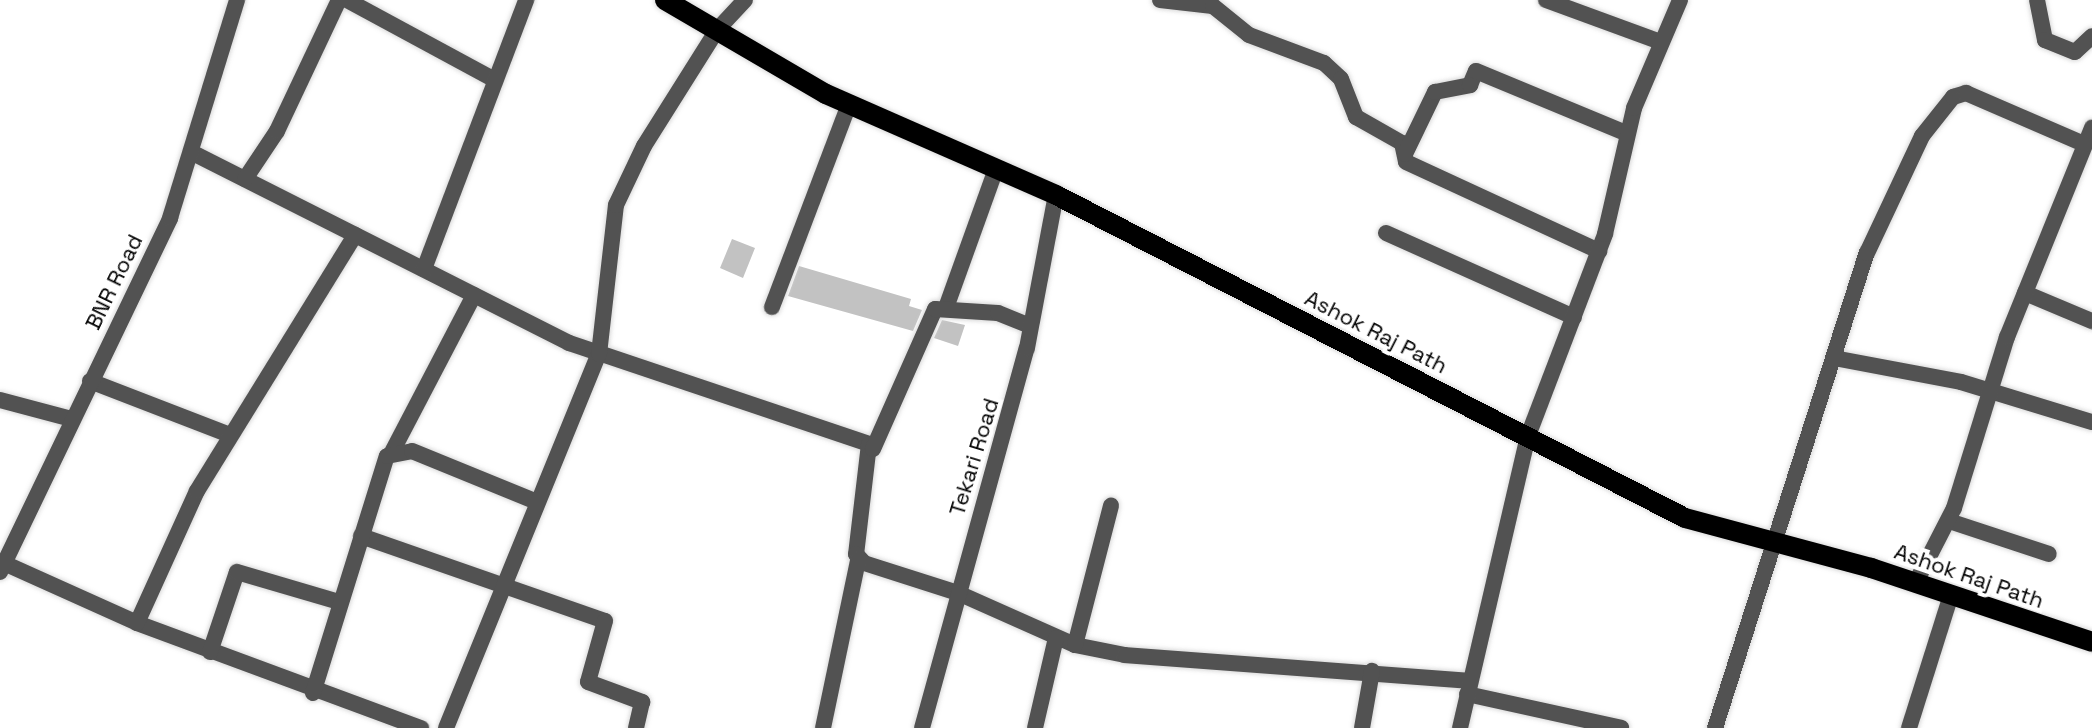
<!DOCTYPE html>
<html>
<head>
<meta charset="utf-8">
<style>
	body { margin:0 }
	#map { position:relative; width:2092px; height:728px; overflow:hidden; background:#fff; font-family:"Space Grotesk",sans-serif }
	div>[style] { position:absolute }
	.building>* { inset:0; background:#c2c2c2 }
	.roads { filter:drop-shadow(0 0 2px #dbdbdb) drop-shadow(0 0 2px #dbdbdb) }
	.street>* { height:16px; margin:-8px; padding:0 8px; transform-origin:8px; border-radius:8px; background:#525252 }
	.primary>* { height:20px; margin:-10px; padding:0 10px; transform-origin:10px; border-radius:10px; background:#000 }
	span { translate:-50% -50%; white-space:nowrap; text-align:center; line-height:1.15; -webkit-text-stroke:8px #fff; paint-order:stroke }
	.street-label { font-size:22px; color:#000 }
</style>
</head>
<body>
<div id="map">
	<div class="building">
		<i style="clip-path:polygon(732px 239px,755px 248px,743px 278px,720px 268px)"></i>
		<i style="clip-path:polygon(799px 266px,911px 299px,909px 306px,922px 310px,913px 331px,788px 296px)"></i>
		<i style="clip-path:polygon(942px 320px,965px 325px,958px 346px,934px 338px)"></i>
	</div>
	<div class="roads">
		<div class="street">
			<i style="left:347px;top:0;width:168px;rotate:28.4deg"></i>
			<i style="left:1160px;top:0;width:53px;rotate:6.5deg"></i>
			<i style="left:1213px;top:6px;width:46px;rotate:38.9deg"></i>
			<i style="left:1249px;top:35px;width:80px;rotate:20.5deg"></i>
			<i style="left:1324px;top:63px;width:23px;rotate:43deg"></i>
			<i style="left:1341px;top:79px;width:41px;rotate:68.5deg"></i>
			<i style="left:1356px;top:117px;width:53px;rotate:29.5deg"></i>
			<i style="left:1402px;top:143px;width:19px;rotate:78deg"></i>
			<i style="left:1406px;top:162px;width:213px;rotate:24.8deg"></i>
			<i style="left:1546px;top:0;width:122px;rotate:20.1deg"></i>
			<i style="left:2037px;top:0;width:41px;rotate:78.7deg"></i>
			<i style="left:2045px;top:40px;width:32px;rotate:22deg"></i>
			<i style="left:2075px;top:52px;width:23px;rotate:-43deg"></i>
			<i style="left:191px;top:152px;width:424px;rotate:26.8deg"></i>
			<i style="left:569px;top:343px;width:317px;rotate:18.6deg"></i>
			<i style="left:869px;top:444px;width:111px;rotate:96.7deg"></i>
			<i style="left:856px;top:554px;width:12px;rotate:48deg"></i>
			<i style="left:864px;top:563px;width:99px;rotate:17.7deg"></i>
			<i style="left:958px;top:593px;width:128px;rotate:24deg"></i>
			<i style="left:1075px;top:645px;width:51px;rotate:11.3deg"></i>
			<i style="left:1125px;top:655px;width:346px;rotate:4.3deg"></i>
			<i style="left:1405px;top:154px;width:69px;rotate:-64.2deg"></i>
			<i style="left:1435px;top:92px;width:36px;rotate:-11deg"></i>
			<i style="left:1470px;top:85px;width:15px;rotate:-67deg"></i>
			<i style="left:1476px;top:71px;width:162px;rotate:22.5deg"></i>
			<i style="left:245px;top:179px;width:58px;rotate:-56.3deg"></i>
			<i style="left:277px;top:131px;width:145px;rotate:-64.7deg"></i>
			<i style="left:1386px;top:233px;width:206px;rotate:24.1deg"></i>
			<i style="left:424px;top:269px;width:288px;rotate:-69.2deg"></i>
			<i style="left:2025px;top:293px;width:73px;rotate:22.7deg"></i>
			<i style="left:947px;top:305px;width:141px;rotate:-70.2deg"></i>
			<i style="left:772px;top:307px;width:217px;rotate:-69.2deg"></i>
			<i style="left:1834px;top:358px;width:129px;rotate:10.7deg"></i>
			<i style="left:1961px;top:382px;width:137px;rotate:17deg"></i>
			<i style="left:90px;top:381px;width:150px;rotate:21.1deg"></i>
			<i style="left:0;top:400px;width:74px;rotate:14.8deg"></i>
			<i style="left:873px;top:449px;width:153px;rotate:-66.1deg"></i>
			<i style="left:935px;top:309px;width:63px;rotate:3.6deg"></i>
			<i style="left:998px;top:313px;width:35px;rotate:22deg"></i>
			<i style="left:392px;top:452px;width:177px;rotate:-62.4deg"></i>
			<i style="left:1949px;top:521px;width:105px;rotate:18.3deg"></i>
			<i style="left:361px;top:536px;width:258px;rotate:19.2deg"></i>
			<i style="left:605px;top:621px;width:63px;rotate:105.6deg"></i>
			<i style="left:588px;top:682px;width:58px;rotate:20.3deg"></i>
			<i style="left:642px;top:702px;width:27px;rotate:103deg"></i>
			<i style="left:6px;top:564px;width:144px;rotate:24.2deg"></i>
			<i style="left:137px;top:623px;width:303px;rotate:20.3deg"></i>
			<i style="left:0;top:572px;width:393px;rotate:-64.3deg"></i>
			<i style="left:170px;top:218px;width:228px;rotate:-72.9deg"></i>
			<i style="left:1916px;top:582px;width:83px;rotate:-62.8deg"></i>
			<i style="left:1954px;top:508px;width:179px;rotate:-72.8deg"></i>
			<i style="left:2007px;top:337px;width:226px;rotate:-67.9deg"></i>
			<i style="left:137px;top:623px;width:145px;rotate:-65.6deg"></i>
			<i style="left:197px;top:491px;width:301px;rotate:-58.3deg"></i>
			<i style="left:1075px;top:645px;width:144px;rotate:-75.5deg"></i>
			<i style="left:210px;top:652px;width:84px;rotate:-71.4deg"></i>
			<i style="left:237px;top:572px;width:106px;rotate:16.4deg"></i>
			<i style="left:313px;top:693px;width:248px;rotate:-72.7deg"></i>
			<i style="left:387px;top:456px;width:25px;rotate:-11deg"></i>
			<i style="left:412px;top:451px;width:135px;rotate:22.2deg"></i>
			<i style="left:1467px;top:694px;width:158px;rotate:12.4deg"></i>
			<i style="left:446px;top:728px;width:404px;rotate:-67.8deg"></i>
			<i style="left:599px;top:354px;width:150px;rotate:-83.5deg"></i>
			<i style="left:616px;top:205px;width:65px;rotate:-64.6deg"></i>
			<i style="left:644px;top:146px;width:137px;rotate:-57.8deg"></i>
			<i style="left:717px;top:30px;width:41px;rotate:-47deg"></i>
			<i style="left:823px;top:728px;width:172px;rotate:-78.2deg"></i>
			<i style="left:922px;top:728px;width:394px;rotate:-74.6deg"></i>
			<i style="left:1027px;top:348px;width:156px;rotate:-79.3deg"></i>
			<i style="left:1035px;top:728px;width:92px;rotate:-76.9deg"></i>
			<i style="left:1362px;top:728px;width:58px;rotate:-80deg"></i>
			<i style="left:1460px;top:728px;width:300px;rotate:-76.9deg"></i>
			<i style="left:1528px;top:436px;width:216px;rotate:-69.1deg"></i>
			<i style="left:1605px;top:234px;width:129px;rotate:-77deg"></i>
			<i style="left:1634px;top:108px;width:117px;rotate:-66.9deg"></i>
			<i style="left:1715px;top:728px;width:499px;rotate:-72.3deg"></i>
			<i style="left:1867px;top:253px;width:129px;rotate:-64.8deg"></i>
			<i style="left:1922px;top:136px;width:50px;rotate:-51.5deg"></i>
			<i style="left:1953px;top:97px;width:14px;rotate:-17deg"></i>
			<i style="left:1966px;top:93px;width:129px;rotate:23.4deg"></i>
			<i style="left:1909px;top:728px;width:139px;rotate:-72.5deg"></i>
		</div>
		<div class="primary">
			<i style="left:665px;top:0;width:186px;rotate:30.3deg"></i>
			<i style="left:826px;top:94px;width:251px;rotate:23.7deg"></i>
			<i style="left:1056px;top:195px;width:707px;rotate:27.18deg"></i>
			<i style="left:1685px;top:518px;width:193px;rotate:15deg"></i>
			<i style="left:1871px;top:568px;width:233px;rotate:18.5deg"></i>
		</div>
	</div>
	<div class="street-label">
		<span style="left:114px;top:282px;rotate:-64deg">BNR Road</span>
		<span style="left:1376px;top:332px;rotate:27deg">Ashok Raj Path</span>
		<span style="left:974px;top:457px;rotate:-73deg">Tekari Road</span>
		<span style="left:1969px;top:576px;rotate:19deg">Ashok Raj Path</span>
	</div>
</div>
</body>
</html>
